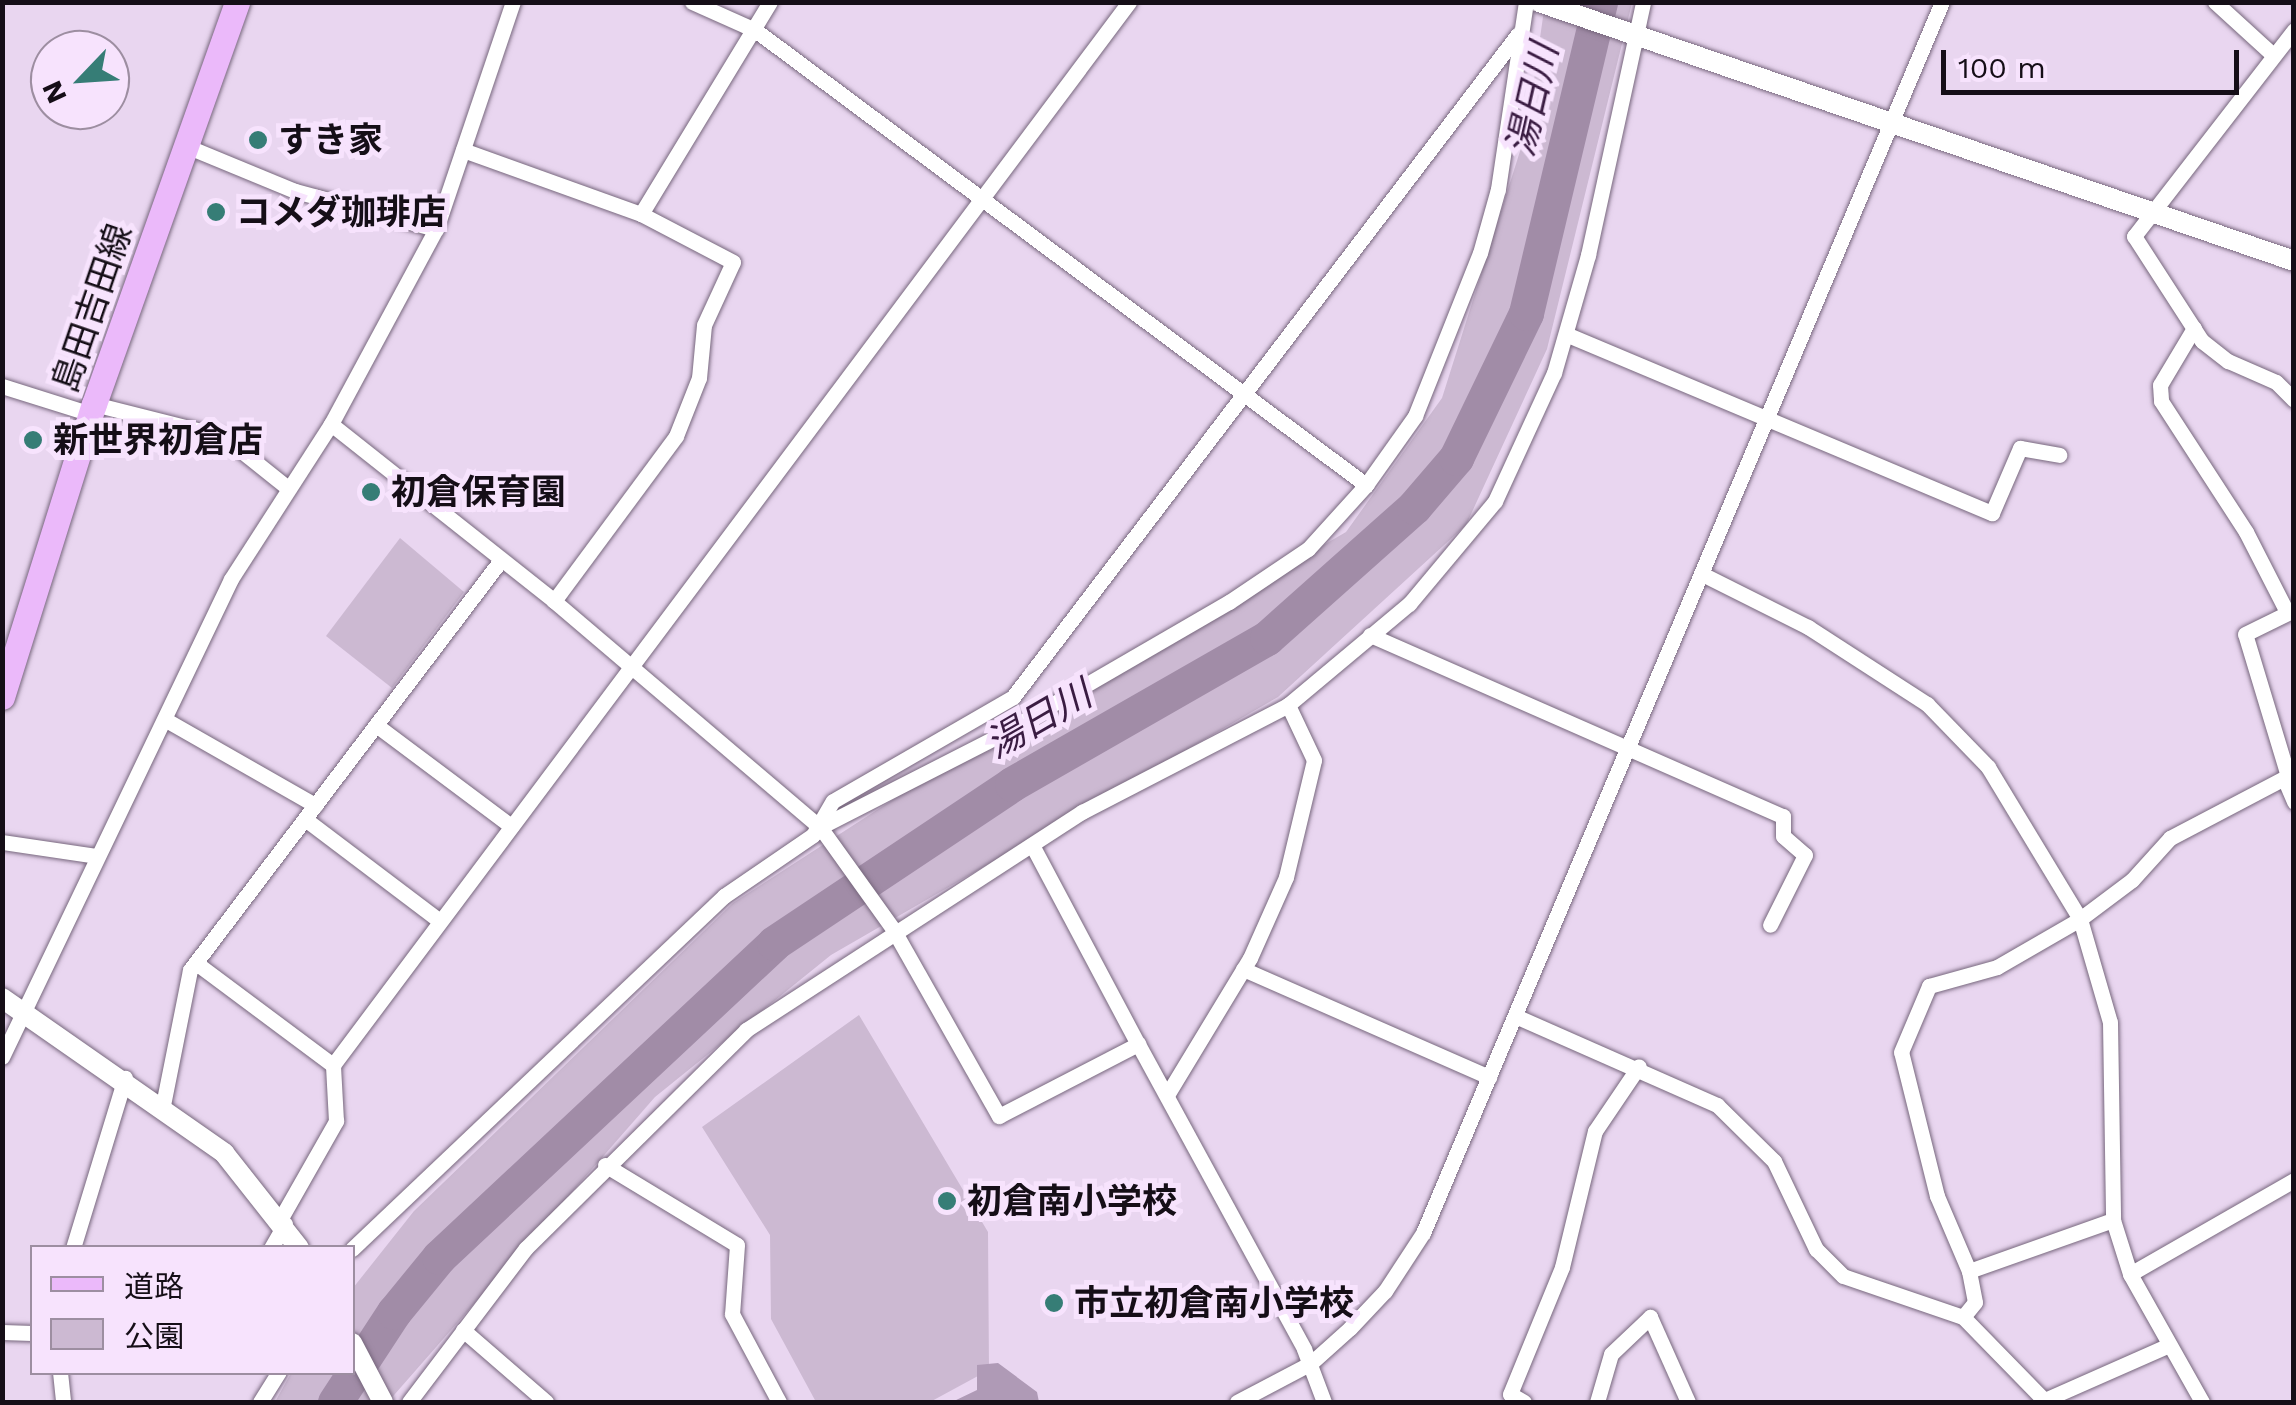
<!DOCTYPE html>
<html>
<head>
<meta charset="utf-8">
<style>
	body { margin:0 }
	#map { position:relative; width:2296px; height:1405px; overflow:hidden; background:#e9d6f0; font-family:"Work Sans","Noto Sans JP",sans-serif }
	div>[style] { position:absolute }
	.green>* { inset:0; background:#ccb9d2 }
	.forest>* { inset:0; background:#af9ab6 }
	.river>* { height:35px; margin:-17.5px; padding:0 17.5px; transform-origin:17.5px; border-radius:17.5px; background:#a18ca7 }
	.roads { filter:drop-shadow(0 0 2px #77677d) drop-shadow(0 0 2px #77677d) }
	.minor>* { height:15px; margin:-7.5px; padding:0 7.5px; transform-origin:7.5px; border-radius:7.5px; background:#fff }
	.tertiary>* { height:20px; margin:-10px; padding:0 10px; transform-origin:10px; border-radius:10px; background:#fff }
	.primary>* { height:25px; margin:-12.5px; padding:0 12.5px; transform-origin:12.5px; border-radius:12.5px; background:#ebb9fa }
	.dots>* { width:28px; height:28px; translate:-50% -50%; box-sizing:border-box; border:5px solid #f7e3fd; border-radius:50% }
	span { translate:-50% -50%; white-space:nowrap; text-align:center; line-height:1.15; -webkit-text-stroke:10px #f7e3fd; paint-order:stroke }
	.poi-label { font-size:35px; color:#150e17; font-weight:700 }
	.left { translate:0 -50%; text-align:left }
	.street-label { font-size:35px; color:#150e17 }
	.water-label { font-size:38px; color:#3a1c42; font-style:italic }
	.frame { position:absolute; inset:0; border:5px solid #150e17; pointer-events:none }
	.legend { position:absolute; left:30px; top:1245px; width:325px; height:130px; box-sizing:border-box; background:#f7e3fd; border:2px solid #9d8ea1; margin:0; padding:12px 18px; list-style:none; font-size:30px; color:#150e17 }
	.legend li { display:flex; align-items:center; gap:20px; height:50px }
	.legend b { width:50px; border:2px solid #9d8ea1 }
	.north { position:absolute; left:30px; top:30px; width:100px; height:100px; box-sizing:border-box; background:#f7e3fd; border:2px solid #9d8ea1; border-radius:50%; rotate:245deg; font-size:28px; font-weight:700; line-height:40px; text-align:center; color:#150e17 }
	.north::after { content:''; display:block; margin:auto; width:35px; height:45px; background:#367d76; clip-path:polygon(50% 0,100% 100%,50% 72%,0 100%) }
	.scale { position:absolute; left:1941px; top:50px; width:298px; height:45px; box-sizing:border-box; border:5px solid #150e17; border-top:0; padding-left:12px; font-size:30px; line-height:35px; white-space:nowrap; color:#150e17; -webkit-text-stroke:8px #f7e3fd; paint-order:stroke }
</style>
</head>
<body>
<div id="map">
	<div class="green">
		<i style="clip-path:polygon(1545px 3px,1632px 3px,1547px 349px,1466px 525px,1278px 697px,831px 955px,655px 1097px,388px 1402px,275px 1402px,291px 1373px,352px 1372px,353px 1288px,414px 1211px,733px 903px,976px 746px,1346px 532px,1442px 398px,1527px 129px)"></i>
		<i style="clip-path:polygon(400px 538px,464px 592px,392px 688px,326px 636px)"></i>
		<i style="clip-path:polygon(859px 1015px,988px 1232px,989px 1370px,930px 1402px,816px 1402px,771px 1319px,770px 1235px,702px 1127px)"></i>
	</div>
	<div class="forest">
		<i style="clip-path:polygon(998px 1363px,1037px 1392px,1039px 1402px,952px 1402px,977px 1390px,977px 1365px)"></i>
	</div>
	<div class="river">
		<i style="left:335px;top:1402px;width:108px;rotate:-56.8deg"></i>
		<i style="left:394px;top:1312px;width:71px;rotate:-50.7deg"></i>
		<i style="left:439px;top:1257px;width:459px;rotate:-43.1deg"></i>
		<i style="left:774px;top:943px;width:286px;rotate:-33.7deg"></i>
		<i style="left:1012px;top:784px;width:294px;rotate:-29.8deg"></i>
		<i style="left:1267px;top:638px;width:197px;rotate:-41.7deg"></i>
		<i style="left:1414px;top:507px;width:65px;rotate:-49.4deg"></i>
		<i style="left:1456px;top:458px;width:161px;rotate:-64.2deg"></i>
		<i style="left:1526px;top:313px;width:320px;rotate:-76.6deg"></i>
	</div>
	<div class="roads">
		<div class="minor">
			<i style="left:692px;top:2px;width:69px;rotate:24deg"></i>
			<i style="left:755px;top:30px;width:762px;rotate:36.67deg"></i>
			<i style="left:2215px;top:2px;width:79px;rotate:42.4deg"></i>
			<i style="left:2294px;top:30px;width:261px;rotate:127.8deg"></i>
			<i style="left:2134px;top:236px;width:125px;rotate:57.1deg"></i>
			<i style="left:2202px;top:341px;width:33px;rotate:38deg"></i>
			<i style="left:2228px;top:361px;width:52px;rotate:23.6deg"></i>
			<i style="left:2276px;top:382px;width:25px;rotate:45deg"></i>
			<i style="left:186px;top:146px;width:118px;rotate:22.4deg"></i>
			<i style="left:295px;top:191px;width:146px;rotate:15.1deg"></i>
			<i style="left:463px;top:150px;width:189px;rotate:19.8deg"></i>
			<i style="left:2194px;top:328px;width:66px;rotate:120.8deg"></i>
			<i style="left:2160px;top:385px;width:16px;rotate:86deg"></i>
			<i style="left:2161px;top:401px;width:156px;rotate:57deg"></i>
			<i style="left:2246px;top:532px;width:90px;rotate:62.9deg"></i>
			<i style="left:1568px;top:335px;width:460px;rotate:22.8deg"></i>
			<i style="left:1992px;top:513px;width:71px;rotate:-66.7deg"></i>
			<i style="left:2020px;top:448px;width:40px;rotate:10deg"></i>
			<i style="left:2px;top:386px;width:93px;rotate:17.5deg"></i>
			<i style="left:94px;top:404px;width:134px;rotate:14.2deg"></i>
			<i style="left:224px;top:437px;width:82px;rotate:38.6deg"></i>
			<i style="left:331px;top:424px;width:285px;rotate:38.4deg"></i>
			<i style="left:554px;top:601px;width:349px;rotate:40.4deg"></i>
			<i style="left:820px;top:827px;width:125px;rotate:54.4deg"></i>
			<i style="left:893px;top:929px;width:215px;rotate:60.5deg"></i>
			<i style="left:999px;top:1116px;width:157px;rotate:-27.4deg"></i>
			<i style="left:1138px;top:1044px;width:347px;rotate:61.4deg"></i>
			<i style="left:1304px;top:1349px;width:57px;rotate:69.3deg"></i>
			<i style="left:1702px;top:574px;width:119px;rotate:26.6deg"></i>
			<i style="left:1808px;top:627px;width:142px;rotate:32.9deg"></i>
			<i style="left:1927px;top:704px;width:88px;rotate:45.9deg"></i>
			<i style="left:1988px;top:767px;width:178px;rotate:58.8deg"></i>
			<i style="left:2080px;top:919px;width:107px;rotate:73.8deg"></i>
			<i style="left:2110px;top:1022px;width:198px;rotate:89.1deg"></i>
			<i style="left:2113px;top:1220px;width:57px;rotate:72.5deg"></i>
			<i style="left:2130px;top:1274px;width:147px;rotate:60.6deg"></i>
			<i style="left:554px;top:601px;width:205px;rotate:-53.5deg"></i>
			<i style="left:676px;top:436px;width:62px;rotate:-68.4deg"></i>
			<i style="left:699px;top:378px;width:53px;rotate:-84.6deg"></i>
			<i style="left:704px;top:325px;width:69px;rotate:-65.3deg"></i>
			<i style="left:733px;top:262px;width:104px;rotate:-152.4deg"></i>
			<i style="left:641px;top:214px;width:248px;rotate:-58.7deg"></i>
			<i style="left:1370px;top:635px;width:451px;rotate:23.7deg"></i>
			<i style="left:1783px;top:816px;width:20px;rotate:90deg"></i>
			<i style="left:1783px;top:836px;width:29px;rotate:41deg"></i>
			<i style="left:1805px;top:855px;width:78px;rotate:116.6deg"></i>
			<i style="left:166px;top:720px;width:172px;rotate:29.7deg"></i>
			<i style="left:376px;top:725px;width:169px;rotate:36.8deg"></i>
			<i style="left:2288px;top:776px;width:148px;rotate:-106.8deg"></i>
			<i style="left:2245px;top:634px;width:55px;rotate:-26.1deg"></i>
			<i style="left:2284px;top:778px;width:26px;rotate:67deg"></i>
			<i style="left:305px;top:819px;width:169px;rotate:37.1deg"></i>
			<i style="left:820px;top:827px;width:198px;rotate:-27.1deg"></i>
			<i style="left:996px;top:737px;width:269px;rotate:-30.1deg"></i>
			<i style="left:1229px;top:602px;width:95px;rotate:-33.9deg"></i>
			<i style="left:1308px;top:549px;width:86px;rotate:-47.8deg"></i>
			<i style="left:1366px;top:485px;width:85px;rotate:-54.6deg"></i>
			<i style="left:1415px;top:416px;width:175px;rotate:-68.3deg"></i>
			<i style="left:1480px;top:253px;width:66px;rotate:-74.3deg"></i>
			<i style="left:1498px;top:189px;width:189px;rotate:-81.5deg"></i>
			<i style="left:2px;top:842px;width:96px;rotate:8.4deg"></i>
			<i style="left:1032px;top:845px;width:225px;rotate:62deg"></i>
			<i style="left:196px;top:963px;width:171px;rotate:36.7deg"></i>
			<i style="left:1243px;top:969px;width:269px;rotate:23.7deg"></i>
			<i style="left:1515px;top:1016px;width:221px;rotate:23.8deg"></i>
			<i style="left:1717px;top:1105px;width:80px;rotate:44.5deg"></i>
			<i style="left:1774px;top:1161px;width:98px;rotate:64.5deg"></i>
			<i style="left:1816px;top:1249px;width:38px;rotate:45deg"></i>
			<i style="left:1843px;top:1276px;width:127px;rotate:18.9deg"></i>
			<i style="left:1963px;top:1317px;width:116px;rotate:45.7deg"></i>
			<i style="left:2px;top:1057px;width:530px;rotate:-64.4deg"></i>
			<i style="left:231px;top:579px;width:184px;rotate:-57.2deg"></i>
			<i style="left:331px;top:424px;width:221px;rotate:-61.7deg"></i>
			<i style="left:436px;top:229px;width:240px;rotate:-71.3deg"></i>
			<i style="left:1167px;top:1095px;width:160px;rotate:-58.8deg"></i>
			<i style="left:1250px;top:958px;width:89px;rotate:-66deg"></i>
			<i style="left:1286px;top:877px;width:120px;rotate:-76.5deg"></i>
			<i style="left:1314px;top:760px;width:61px;rotate:-115.3deg"></i>
			<i style="left:163px;top:1105px;width:138px;rotate:-78.7deg"></i>
			<i style="left:190px;top:970px;width:515px;rotate:-52.82deg"></i>
			<i style="left:605px;top:1165px;width:154px;rotate:31.2deg"></i>
			<i style="left:737px;top:1245px;width:69px;rotate:94.1deg"></i>
			<i style="left:732px;top:1314px;width:100px;rotate:61.9deg"></i>
			<i style="left:281px;top:1218px;width:112px;rotate:-60.4deg"></i>
			<i style="left:336px;top:1121px;width:56px;rotate:-93.1deg"></i>
			<i style="left:333px;top:1065px;width:1328px;rotate:-53.17deg"></i>
			<i style="left:73px;top:1248px;width:178px;rotate:-73deg"></i>
			<i style="left:271px;top:1248px;width:28px;rotate:-60deg"></i>
			<i style="left:352px;top:1249px;width:513px;rotate:-43.5deg"></i>
			<i style="left:724px;top:896px;width:108px;rotate:-34.4deg"></i>
			<i style="left:813px;top:835px;width:39px;rotate:-60deg"></i>
			<i style="left:833px;top:801px;width:208px;rotate:-30deg"></i>
			<i style="left:1013px;top:697px;width:833px;rotate:-52.7deg"></i>
			<i style="left:1969px;top:1271px;width:82px;rotate:-113.1deg"></i>
			<i style="left:1937px;top:1196px;width:148px;rotate:-104deg"></i>
			<i style="left:1901px;top:1052px;width:72px;rotate:-67deg"></i>
			<i style="left:1929px;top:986px;width:71px;rotate:-15.6deg"></i>
			<i style="left:1997px;top:967px;width:96px;rotate:-30deg"></i>
			<i style="left:2080px;top:919px;width:65px;rotate:-36.9deg"></i>
			<i style="left:2132px;top:880px;width:57px;rotate:-47.9deg"></i>
			<i style="left:2170px;top:838px;width:140px;rotate:-27.7deg"></i>
			<i style="left:2130px;top:1274px;width:189px;rotate:-29.8deg"></i>
			<i style="left:1963px;top:1317px;width:19px;rotate:-51deg"></i>
			<i style="left:1975px;top:1302px;width:32px;rotate:-101deg"></i>
			<i style="left:1969px;top:1271px;width:153px;rotate:-19.5deg"></i>
			<i style="left:463px;top:1330px;width:110px;rotate:40.9deg"></i>
			<i style="left:2px;top:1332px;width:30px;rotate:2deg"></i>
			<i style="left:60px;top:1372px;width:30px;rotate:84deg"></i>
			<i style="left:260px;top:1402px;width:36px;rotate:-58deg"></i>
			<i style="left:409px;top:1402px;width:193px;rotate:-52.8deg"></i>
			<i style="left:526px;top:1248px;width:310px;rotate:-44.7deg"></i>
			<i style="left:746px;top:1030px;width:401px;rotate:-33deg"></i>
			<i style="left:1082px;top:812px;width:232px;rotate:-27.4deg"></i>
			<i style="left:1288px;top:705px;width:158px;rotate:-39.9deg"></i>
			<i style="left:1409px;top:604px;width:134px;rotate:-50.1deg"></i>
			<i style="left:1495px;top:501px;width:141px;rotate:-65.3deg"></i>
			<i style="left:1554px;top:373px;width:123px;rotate:-73.9deg"></i>
			<i style="left:1588px;top:255px;width:259px;rotate:-77.7deg"></i>
			<i style="left:1237px;top:1402px;width:84px;rotate:-27.8deg"></i>
			<i style="left:1311px;top:1363px;width:52px;rotate:-41.9deg"></i>
			<i style="left:1350px;top:1328px;width:51px;rotate:-46.6deg"></i>
			<i style="left:1385px;top:1291px;width:69px;rotate:-56.8deg"></i>
			<i style="left:1423px;top:1233px;width:1336px;rotate:-67.14deg"></i>
			<i style="left:1524px;top:1402px;width:16px;rotate:-150deg"></i>
			<i style="left:1510px;top:1394px;width:137px;rotate:-67.7deg"></i>
			<i style="left:1562px;top:1267px;width:140px;rotate:-76.4deg"></i>
			<i style="left:1595px;top:1131px;width:78px;rotate:-55.9deg"></i>
			<i style="left:1597px;top:1402px;width:50px;rotate:-73.7deg"></i>
			<i style="left:1611px;top:1354px;width:54px;rotate:-43.5deg"></i>
			<i style="left:1650px;top:1317px;width:93px;rotate:65.9deg"></i>
			<i style="left:2040px;top:1402px;width:139px;rotate:-23.8deg"></i>
		</div>
		<div class="tertiary">
			<i style="left:1539px;top:2px;width:798px;rotate:18.93deg"></i>
			<i style="left:2px;top:998px;width:271px;rotate:34.9deg"></i>
			<i style="left:224px;top:1153px;width:121px;rotate:51.7deg"></i>
			<i style="left:352px;top:1343px;width:67px;rotate:62.3deg"></i>
		</div>
		<div class="primary">
			<i style="left:2px;top:697px;width:307px;rotate:-72.6deg"></i>
			<i style="left:94px;top:404px;width:427px;rotate:-70.4deg"></i>
		</div>
	</div>
	<div class="dots">
		<i style="left:258px;top:140px;background:#367d76"></i>
		<i style="left:216px;top:212px;background:#367d76"></i>
		<i style="left:33px;top:440px;background:#367d76"></i>
		<i style="left:371px;top:492px;background:#367d76"></i>
		<i style="left:947px;top:1201px;background:#367d76"></i>
		<i style="left:1054px;top:1303px;background:#367d76"></i>
	</div>
	<div class="poi-label">
		<span class="left" style="left:278px;top:140px">すき家</span>
		<span class="left" style="left:236px;top:212px">コメダ珈琲店</span>
		<span class="left" style="left:53px;top:440px">新世界初倉店</span>
		<span class="left" style="left:391px;top:492px">初倉保育園</span>
		<span class="left" style="left:967px;top:1201px">初倉南小学校</span>
		<span class="left" style="left:1074px;top:1303px">市立初倉南小学校</span>
	</div>
	<div class="street-label">
		<span style="left:92px;top:308px;rotate:-71deg">島田吉田線</span>
	</div>
	<div class="water-label">
		<span style="left:1533px;top:100px;rotate:-77deg">湯日川</span>
		<span style="left:1039px;top:720px;rotate:-30deg">湯日川</span>
	</div>
	<div class="frame"></div>
	<ul class="legend">
	<li><b style="height:12px;background:#ebb9fa"></b>道路</li>
	<li><b style="height:28px;background:#ccb9d2"></b>公園</li>
	</ul>
	<div class="north">N</div>
	<div class="scale">100 m</div>
</div>
</body>
</html>
